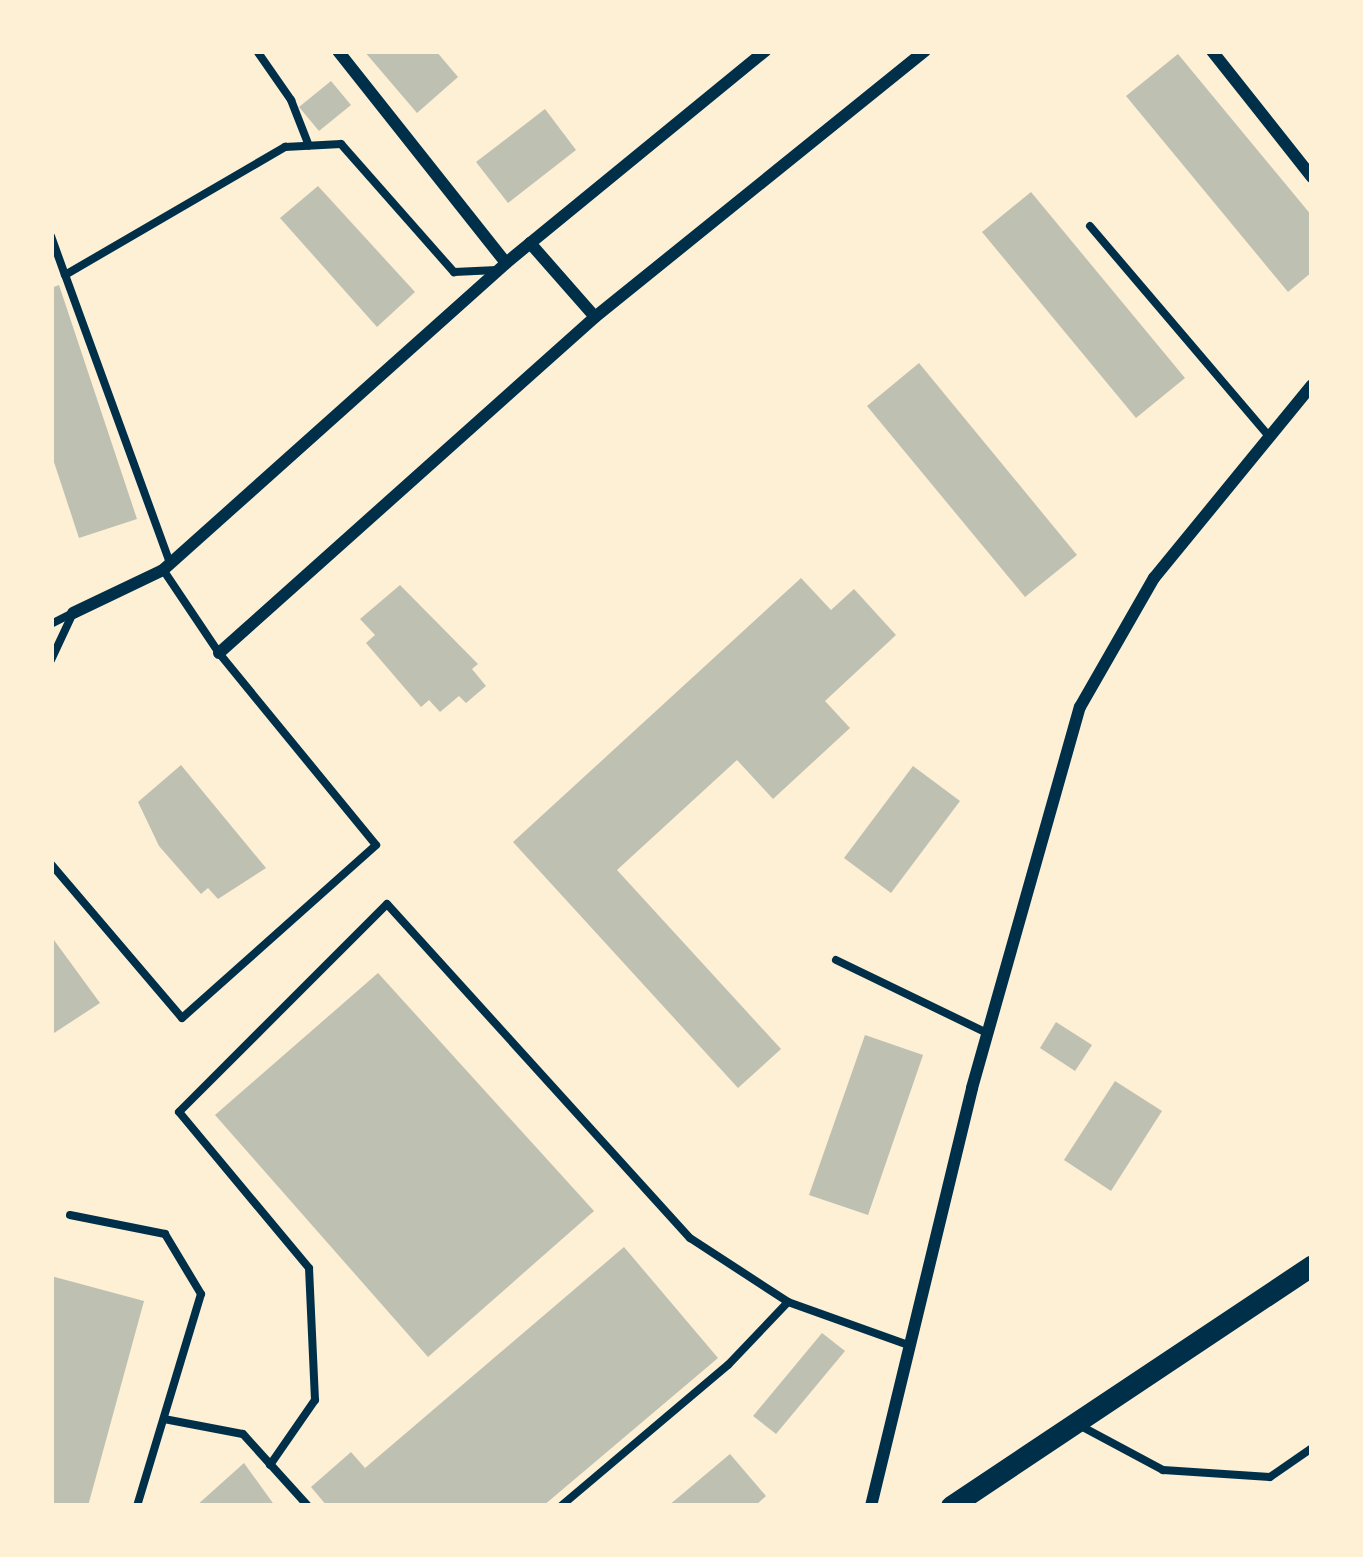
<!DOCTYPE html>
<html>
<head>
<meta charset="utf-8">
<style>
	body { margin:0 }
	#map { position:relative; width:1363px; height:1557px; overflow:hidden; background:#fdf0d5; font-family:Helvetica,sans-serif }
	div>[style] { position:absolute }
	.building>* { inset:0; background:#bec0b2 }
	.service>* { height:8px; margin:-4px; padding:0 4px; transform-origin:4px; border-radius:4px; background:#003049 }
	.minor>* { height:12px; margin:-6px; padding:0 6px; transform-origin:6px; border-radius:6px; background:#003049 }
	.tertiary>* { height:21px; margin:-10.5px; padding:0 10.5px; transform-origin:10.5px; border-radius:10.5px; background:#003049 }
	span { translate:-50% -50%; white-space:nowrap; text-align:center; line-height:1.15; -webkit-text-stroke:9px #fdf0d5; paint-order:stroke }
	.frame { position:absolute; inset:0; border:54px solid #fdf0d5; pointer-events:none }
</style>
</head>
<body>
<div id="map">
	<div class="building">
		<i style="clip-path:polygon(364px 51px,436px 51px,458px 77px,417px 113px)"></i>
		<i style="clip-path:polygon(1178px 54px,1312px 216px,1312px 272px,1288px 292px,1126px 96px)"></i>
		<i style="clip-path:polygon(331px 81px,351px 105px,319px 131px,299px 107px)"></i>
		<i style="clip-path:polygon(545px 109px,576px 150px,508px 203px,476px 162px)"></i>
		<i style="clip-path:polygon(318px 186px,415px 292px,377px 327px,280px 218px)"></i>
		<i style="clip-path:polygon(1031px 192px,1185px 378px,1136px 418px,982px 232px)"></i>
		<i style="clip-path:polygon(59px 285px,137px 519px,79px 538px,51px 453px,51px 288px)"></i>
		<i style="clip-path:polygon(919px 363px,1077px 555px,1025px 597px,867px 406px)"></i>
		<i style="clip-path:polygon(801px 578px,831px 610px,854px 589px,896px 635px,825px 701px,850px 728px,773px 799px,737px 760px,617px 870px,781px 1049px,738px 1088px,513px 842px)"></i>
		<i style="clip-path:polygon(400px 585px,478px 664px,472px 669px,486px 686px,466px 703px,459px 696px,440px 712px,429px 700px,421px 707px,366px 643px,375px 635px,360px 619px)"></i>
		<i style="clip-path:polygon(181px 765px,266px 868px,218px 899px,208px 888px,201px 894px,159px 846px,138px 802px)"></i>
		<i style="clip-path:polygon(913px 766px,960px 801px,891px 893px,844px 858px)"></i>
		<i style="clip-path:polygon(51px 936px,100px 1003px,51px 1035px)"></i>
		<i style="clip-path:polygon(378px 973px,594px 1211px,428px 1357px,215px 1115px)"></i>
		<i style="clip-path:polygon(1056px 1022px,1092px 1045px,1075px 1071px,1040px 1048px)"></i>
		<i style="clip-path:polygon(865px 1035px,923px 1055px,868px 1215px,809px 1195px)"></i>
		<i style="clip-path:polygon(1115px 1081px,1162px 1111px,1111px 1191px,1064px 1160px)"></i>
		<i style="clip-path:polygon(624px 1247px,718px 1358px,543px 1506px,327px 1506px,311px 1487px,351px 1452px,365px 1468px)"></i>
		<i style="clip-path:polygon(51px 1276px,144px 1301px,88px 1506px,51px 1506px)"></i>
		<i style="clip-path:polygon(822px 1333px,845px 1351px,776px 1434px,753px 1416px)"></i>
		<i style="clip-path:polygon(730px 1454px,766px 1496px,755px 1506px,668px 1506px)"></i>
		<i style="clip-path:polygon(244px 1463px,275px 1506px,196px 1506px)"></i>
	</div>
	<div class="service">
		<i style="left:257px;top:51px;width:60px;rotate:55.2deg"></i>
		<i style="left:291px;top:100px;width:49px;rotate:68.6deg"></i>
		<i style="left:1090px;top:226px;width:276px;rotate:49.6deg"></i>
		<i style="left:51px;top:236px;width:41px;rotate:70.3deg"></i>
		<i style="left:170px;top:563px;width:307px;rotate:-110deg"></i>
		<i style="left:65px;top:275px;width:255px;rotate:-30.2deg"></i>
		<i style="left:285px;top:147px;width:56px;rotate:-3.1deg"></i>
		<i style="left:341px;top:144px;width:171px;rotate:48.6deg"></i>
		<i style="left:454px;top:272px;width:43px;rotate:-2.7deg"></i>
		<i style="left:51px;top:624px;width:22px;rotate:-27deg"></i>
		<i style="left:51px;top:660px;width:52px;rotate:-64.9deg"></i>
		<i style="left:51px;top:864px;width:202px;rotate:49.6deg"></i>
		<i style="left:182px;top:1018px;width:260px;rotate:-41.7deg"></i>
		<i style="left:376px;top:845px;width:248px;rotate:-129.3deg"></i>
		<i style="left:219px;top:653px;width:99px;rotate:-123.9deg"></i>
		<i style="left:836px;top:960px;width:168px;rotate:25.8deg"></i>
		<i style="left:70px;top:1215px;width:97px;rotate:11.3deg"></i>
		<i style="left:165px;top:1234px;width:70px;rotate:59deg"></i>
		<i style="left:201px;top:1294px;width:221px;rotate:106.8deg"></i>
		<i style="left:164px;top:1419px;width:80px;rotate:10.8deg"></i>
		<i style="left:243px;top:1434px;width:97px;rotate:47.9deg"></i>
		<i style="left:1077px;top:1424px;width:98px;rotate:28.1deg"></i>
		<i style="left:1163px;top:1470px;width:107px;rotate:3.7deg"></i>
		<i style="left:1270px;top:1477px;width:51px;rotate:-34.6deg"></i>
		<i style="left:270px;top:1465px;width:79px;rotate:-55.3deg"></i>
		<i style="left:315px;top:1400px;width:132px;rotate:-92.6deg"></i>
		<i style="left:309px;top:1268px;width:203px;rotate:-129.8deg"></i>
		<i style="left:179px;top:1112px;width:294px;rotate:-45deg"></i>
		<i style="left:387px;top:904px;width:451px;rotate:47.8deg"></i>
		<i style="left:690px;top:1238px;width:117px;rotate:33.1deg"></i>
		<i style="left:561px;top:1506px;width:219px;rotate:-40.2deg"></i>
		<i style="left:728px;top:1365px;width:87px;rotate:-46.4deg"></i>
		<i style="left:788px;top:1302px;width:127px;rotate:19.7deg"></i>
	</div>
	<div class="minor">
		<i style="left:338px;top:51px;width:270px;rotate:51.6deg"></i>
		<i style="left:1212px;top:51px;width:161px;rotate:51.6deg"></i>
		<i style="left:530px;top:243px;width:98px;rotate:48.7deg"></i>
		<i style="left:73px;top:613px;width:100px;rotate:-25.5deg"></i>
		<i style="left:163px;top:570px;width:460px;rotate:-41.8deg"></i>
		<i style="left:506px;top:263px;width:335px;rotate:-39.3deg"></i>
		<i style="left:219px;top:653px;width:504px;rotate:-41.78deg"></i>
		<i style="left:595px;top:317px;width:424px;rotate:-38.9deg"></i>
		<i style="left:871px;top:1506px;width:430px;rotate:-76.4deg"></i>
		<i style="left:972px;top:1088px;width:396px;rotate:-74.2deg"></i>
		<i style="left:1080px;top:707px;width:149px;rotate:-60.2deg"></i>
		<i style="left:1154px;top:578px;width:249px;rotate:-50.7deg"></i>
	</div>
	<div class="tertiary">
		<i style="left:951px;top:1506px;width:434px;rotate:-33.7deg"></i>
	</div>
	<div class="frame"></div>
</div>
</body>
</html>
